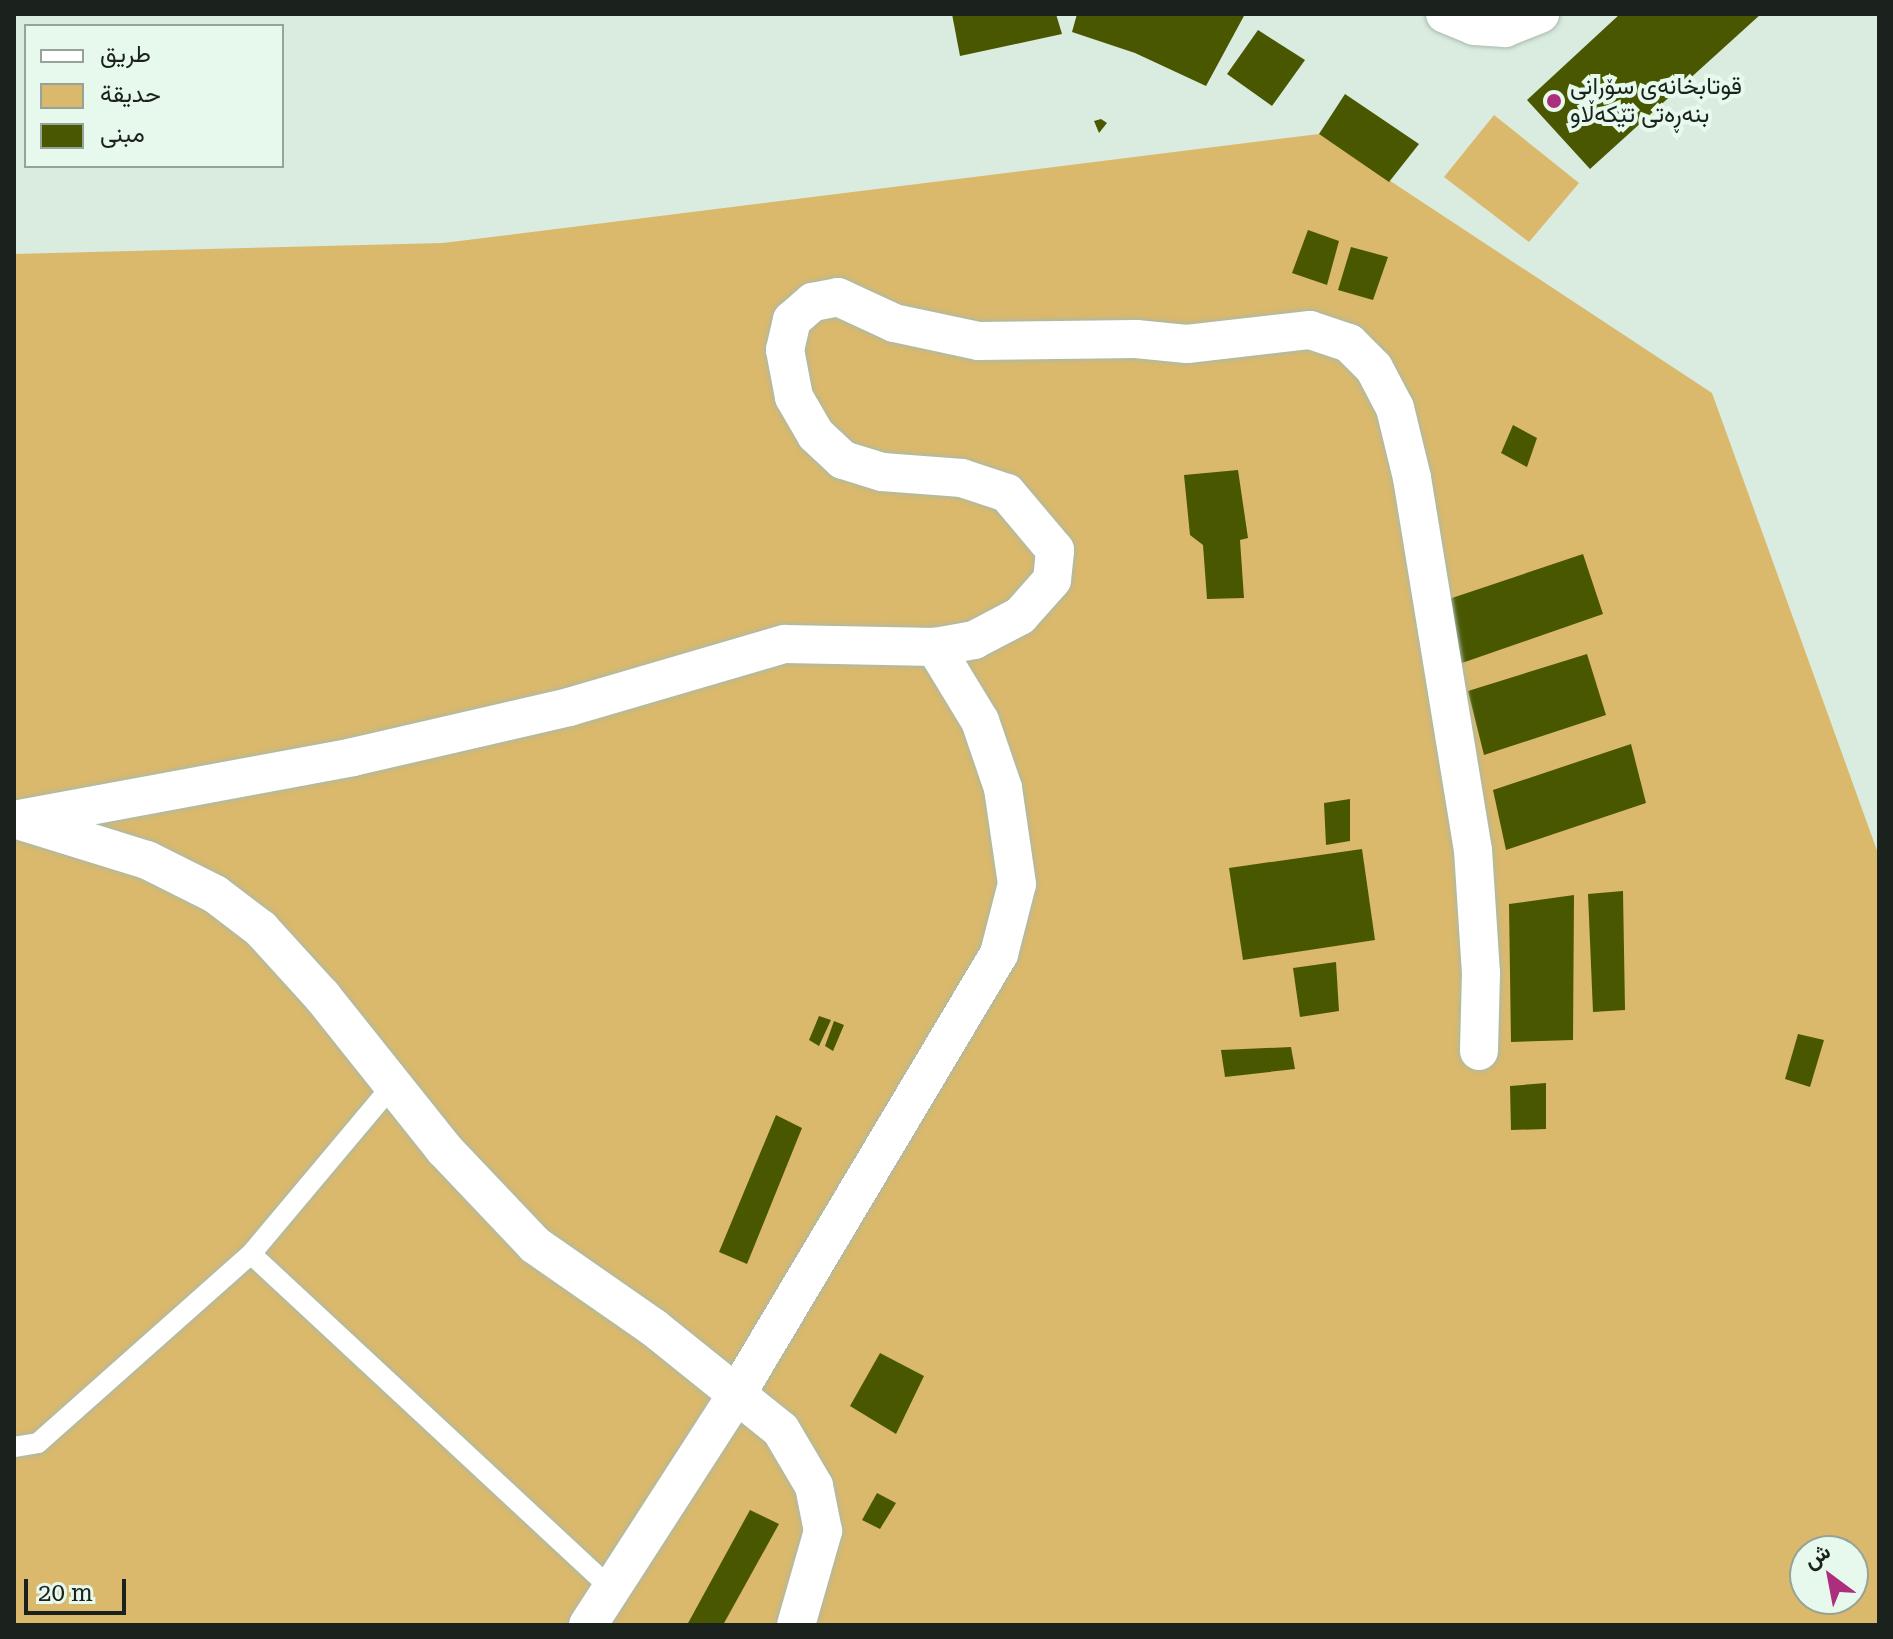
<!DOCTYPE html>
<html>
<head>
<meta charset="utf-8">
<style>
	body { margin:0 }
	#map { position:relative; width:1893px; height:1639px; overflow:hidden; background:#daecdf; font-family:"Roboto Serif",Vazirmatn,serif }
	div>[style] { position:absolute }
	.green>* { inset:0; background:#dab96c }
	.building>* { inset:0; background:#495800 }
	.roads { filter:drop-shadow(0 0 2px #a8b9ac) drop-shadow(0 0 2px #a8b9ac) }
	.service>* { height:20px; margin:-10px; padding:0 10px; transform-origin:10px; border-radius:10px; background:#fff }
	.minor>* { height:38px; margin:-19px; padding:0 19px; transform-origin:19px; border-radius:19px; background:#fff }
	.dots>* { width:22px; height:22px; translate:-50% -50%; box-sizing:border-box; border:4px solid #e7f9ec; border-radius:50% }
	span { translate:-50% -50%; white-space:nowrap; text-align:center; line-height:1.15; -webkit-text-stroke:8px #e7f9ec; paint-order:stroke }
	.poi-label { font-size:24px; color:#1b211c }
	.left { translate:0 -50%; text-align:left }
	.frame { position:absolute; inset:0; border:16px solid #1b211c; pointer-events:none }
	.legend { position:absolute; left:24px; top:24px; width:260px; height:144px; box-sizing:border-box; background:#e7f9ec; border:2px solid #95a399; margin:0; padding:10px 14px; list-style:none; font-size:24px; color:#1b211c }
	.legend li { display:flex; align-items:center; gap:16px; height:40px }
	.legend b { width:40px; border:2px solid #95a399 }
	.north { position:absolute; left:1789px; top:1535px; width:80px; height:80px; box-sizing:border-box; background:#e7f9ec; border:2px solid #95a399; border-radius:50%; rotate:328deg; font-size:22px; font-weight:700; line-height:32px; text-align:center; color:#1b211c }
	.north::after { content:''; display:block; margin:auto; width:28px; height:36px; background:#ac2e7d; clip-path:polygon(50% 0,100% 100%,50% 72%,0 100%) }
	.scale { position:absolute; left:24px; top:1579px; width:102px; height:36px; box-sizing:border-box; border:4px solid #1b211c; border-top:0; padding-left:10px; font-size:24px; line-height:28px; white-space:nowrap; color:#1b211c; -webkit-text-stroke:6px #e7f9ec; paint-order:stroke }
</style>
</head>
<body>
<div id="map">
	<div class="green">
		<i style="clip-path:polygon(1494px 115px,1579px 183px,1529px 242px,1444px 177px)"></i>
		<i style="clip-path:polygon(evenodd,1319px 134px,1712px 393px,1879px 856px,1879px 1625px,14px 1625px,14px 254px,443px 243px,1319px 134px,1805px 1551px,1853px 1551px,1853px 1599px,1805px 1599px,1805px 1551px)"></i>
	</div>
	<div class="building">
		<i style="clip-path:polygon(952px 14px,1056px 14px,1062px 34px,960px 56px)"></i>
		<i style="clip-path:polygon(1077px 14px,1245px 14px,1206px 86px,1135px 53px,1072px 32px)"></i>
		<i style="clip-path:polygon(1620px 14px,1761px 14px,1590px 169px,1527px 100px)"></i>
		<i style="clip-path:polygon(1258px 30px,1305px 60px,1272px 106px,1227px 74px)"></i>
		<i style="clip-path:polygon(1345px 94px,1419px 144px,1389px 182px,1319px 134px)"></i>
		<i style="clip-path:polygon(1101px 119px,1107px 123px,1099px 133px,1094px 121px)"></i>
		<i style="clip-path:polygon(1308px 230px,1339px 241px,1327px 285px,1292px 273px)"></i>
		<i style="clip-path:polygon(1351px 247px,1388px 257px,1373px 300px,1338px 290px)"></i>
		<i style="clip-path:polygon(1513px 425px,1537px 438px,1527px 467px,1501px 453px)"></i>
		<i style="clip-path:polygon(1238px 470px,1248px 538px,1240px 540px,1244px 598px,1207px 599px,1203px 545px,1190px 535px,1184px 475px)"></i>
		<i style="clip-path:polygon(1583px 554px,1603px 614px,1462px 663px,1443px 601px)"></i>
		<i style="clip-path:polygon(1587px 654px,1606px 715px,1484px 755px,1468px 691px)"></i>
		<i style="clip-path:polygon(1631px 744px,1646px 803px,1506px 850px,1493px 790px)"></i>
		<i style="clip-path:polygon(1350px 799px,1350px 841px,1326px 845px,1324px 803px)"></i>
		<i style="clip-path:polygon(1362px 849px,1375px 940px,1243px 960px,1229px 868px)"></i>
		<i style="clip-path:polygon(1623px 891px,1625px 1010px,1593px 1012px,1588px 894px)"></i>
		<i style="clip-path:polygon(1574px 895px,1573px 1040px,1511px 1042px,1509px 904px)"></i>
		<i style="clip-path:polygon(1336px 962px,1339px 1011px,1300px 1017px,1293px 968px)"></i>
		<i style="clip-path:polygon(819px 1016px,831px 1020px,819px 1046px,809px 1040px)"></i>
		<i style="clip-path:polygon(834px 1021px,844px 1025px,833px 1051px,825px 1046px)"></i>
		<i style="clip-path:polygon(1798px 1034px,1824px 1040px,1810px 1087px,1785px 1079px)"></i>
		<i style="clip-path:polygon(1291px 1047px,1295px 1069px,1225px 1077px,1221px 1050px)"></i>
		<i style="clip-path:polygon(1546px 1083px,1546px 1129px,1511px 1130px,1510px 1086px)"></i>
		<i style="clip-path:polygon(776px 1115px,802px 1128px,747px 1264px,719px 1252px)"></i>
		<i style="clip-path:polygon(880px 1353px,924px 1376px,896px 1434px,850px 1406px)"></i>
		<i style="clip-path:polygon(877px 1493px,896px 1503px,880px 1529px,862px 1520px)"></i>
		<i style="clip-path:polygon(750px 1510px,779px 1524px,723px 1625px,687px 1625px)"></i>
	</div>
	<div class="roads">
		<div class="service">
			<i style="left:251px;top:1254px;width:492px;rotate:42.9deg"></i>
			<i style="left:14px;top:1447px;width:24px;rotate:-9deg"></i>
			<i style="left:38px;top:1443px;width:285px;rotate:-41.6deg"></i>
			<i style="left:251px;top:1254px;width:221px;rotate:-50deg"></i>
		</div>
		<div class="minor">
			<i style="left:1445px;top:14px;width:31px;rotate:22deg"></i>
			<i style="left:1474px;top:26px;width:31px;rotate:4deg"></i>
			<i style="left:1505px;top:28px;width:38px;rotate:-22deg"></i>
			<i style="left:14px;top:820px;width:345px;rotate:-10.5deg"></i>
			<i style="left:353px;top:757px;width:222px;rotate:-13deg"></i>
			<i style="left:569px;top:707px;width:225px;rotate:-16.3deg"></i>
			<i style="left:785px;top:644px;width:150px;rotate:1.1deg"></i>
			<i style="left:935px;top:647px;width:40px;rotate:-10deg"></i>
			<i style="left:974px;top:640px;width:52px;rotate:-27.6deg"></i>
			<i style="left:1020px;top:616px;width:48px;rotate:-48.4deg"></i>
			<i style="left:1052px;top:580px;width:30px;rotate:-84deg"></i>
			<i style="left:1055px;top:550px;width:75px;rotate:-130.1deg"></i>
			<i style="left:1007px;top:493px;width:47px;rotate:-161.6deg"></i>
			<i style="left:962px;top:478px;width:80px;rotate:-175.7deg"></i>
			<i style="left:882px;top:472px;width:41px;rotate:-162.9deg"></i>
			<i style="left:843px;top:460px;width:37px;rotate:-137deg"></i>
			<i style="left:816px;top:435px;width:44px;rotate:-120.1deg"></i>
			<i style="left:794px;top:397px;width:48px;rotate:-100.8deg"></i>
			<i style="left:785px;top:350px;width:31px;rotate:-77deg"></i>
			<i style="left:792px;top:320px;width:28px;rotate:-41deg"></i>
			<i style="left:813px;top:302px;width:25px;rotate:-11deg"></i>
			<i style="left:838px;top:297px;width:62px;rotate:24.9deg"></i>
			<i style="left:894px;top:323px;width:87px;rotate:12deg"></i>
			<i style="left:979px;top:341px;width:157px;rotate:-0.7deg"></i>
			<i style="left:1136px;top:339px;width:51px;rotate:5.6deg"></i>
			<i style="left:1187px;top:344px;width:124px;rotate:-6.5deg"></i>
			<i style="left:1310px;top:330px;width:41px;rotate:18.4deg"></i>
			<i style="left:1349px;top:343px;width:35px;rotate:45deg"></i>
			<i style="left:1374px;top:368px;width:45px;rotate:62.3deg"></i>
			<i style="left:1395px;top:408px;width:72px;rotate:76.3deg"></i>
			<i style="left:1412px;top:478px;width:377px;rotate:80.7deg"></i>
			<i style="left:1473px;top:850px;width:123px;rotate:86.3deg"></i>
			<i style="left:1481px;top:973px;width:78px;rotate:91.5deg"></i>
			<i style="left:21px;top:821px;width:132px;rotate:17.2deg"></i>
			<i style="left:147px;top:860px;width:76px;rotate:26.6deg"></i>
			<i style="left:215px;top:894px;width:58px;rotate:37.3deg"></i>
			<i style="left:261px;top:929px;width:91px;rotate:47.7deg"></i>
			<i style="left:322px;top:996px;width:196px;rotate:51.4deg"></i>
			<i style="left:444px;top:1149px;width:132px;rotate:46.5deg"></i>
			<i style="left:535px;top:1245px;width:144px;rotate:34.8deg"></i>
			<i style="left:653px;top:1327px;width:164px;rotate:38.8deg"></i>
			<i style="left:781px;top:1430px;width:65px;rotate:59.5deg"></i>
			<i style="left:814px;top:1486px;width:46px;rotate:78.7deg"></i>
			<i style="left:823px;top:1531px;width:98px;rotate:106deg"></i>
			<i style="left:588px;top:1625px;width:271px;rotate:-57.2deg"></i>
			<i style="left:735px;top:1397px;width:516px;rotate:-59.21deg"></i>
			<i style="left:999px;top:954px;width:72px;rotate:-75.6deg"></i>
			<i style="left:1017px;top:884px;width:97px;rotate:-98.3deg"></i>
			<i style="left:1003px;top:788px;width:71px;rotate:-108.9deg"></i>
			<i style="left:980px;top:721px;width:87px;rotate:-121.3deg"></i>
		</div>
	</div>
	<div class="dots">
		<i style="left:1554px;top:101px;background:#ac2e7d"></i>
	</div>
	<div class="poi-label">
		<span class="left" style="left:1570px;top:101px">قوتابخانەی سۆرانی<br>بنەڕەتی تێکەڵاو</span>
	</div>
	<div class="frame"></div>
	<ul class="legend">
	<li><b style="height:10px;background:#fff"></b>طريق</li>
	<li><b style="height:22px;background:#dab96c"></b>حديقة</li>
	<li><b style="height:22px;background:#495800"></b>مبنى</li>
	</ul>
	<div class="north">ش</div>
	<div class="scale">20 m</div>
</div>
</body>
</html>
